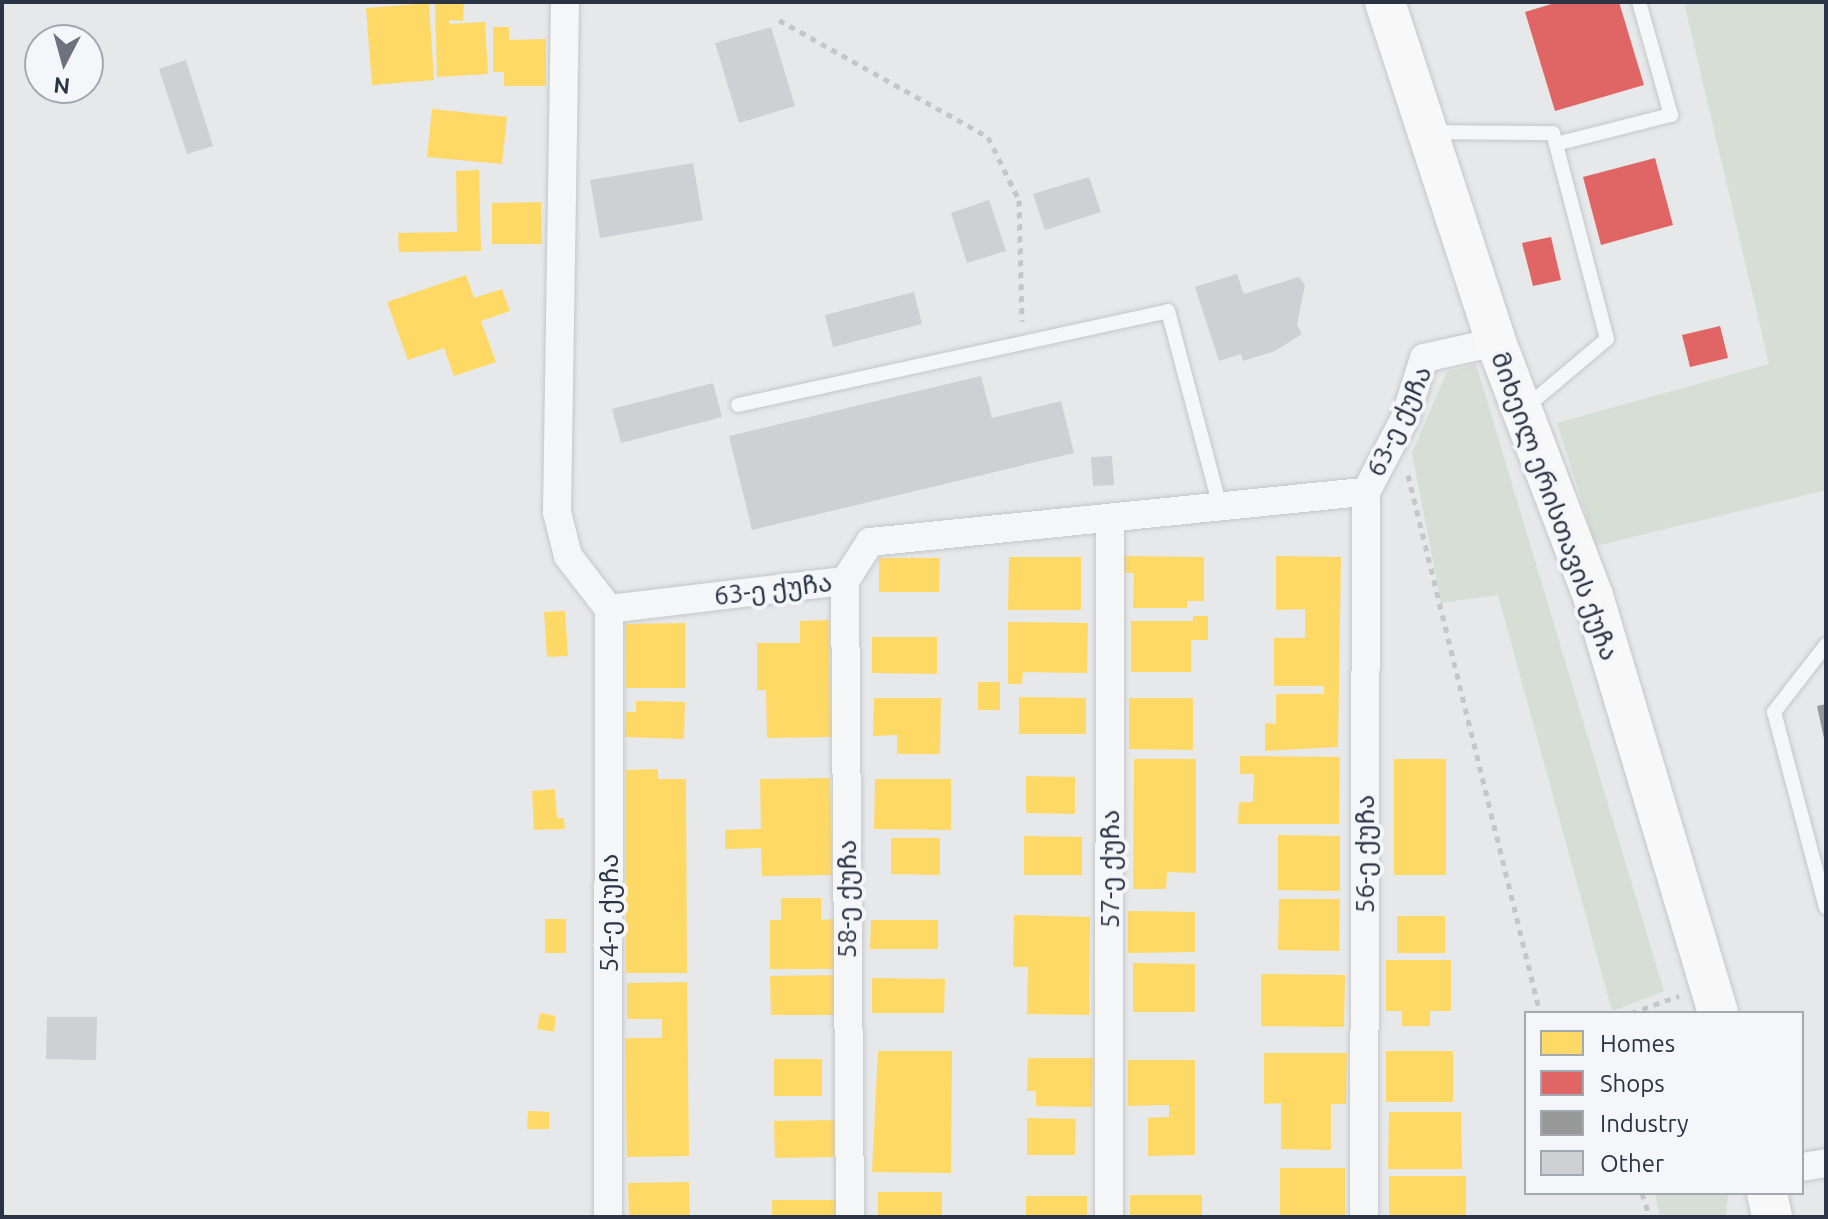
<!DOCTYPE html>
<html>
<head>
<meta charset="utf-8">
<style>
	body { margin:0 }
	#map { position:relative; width:1828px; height:1219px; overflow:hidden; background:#e6e8ea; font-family:Ubuntu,"Noto Sans Georgian",sans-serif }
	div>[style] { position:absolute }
	.green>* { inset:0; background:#d6ded6 }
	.homes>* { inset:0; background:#ffd966 }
	.shops>* { inset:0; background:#e06666 }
	.industry>* { inset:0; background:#999 }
	.building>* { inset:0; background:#ced0d3 }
	.path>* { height:5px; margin-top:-2.5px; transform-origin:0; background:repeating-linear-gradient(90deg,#c5c6ca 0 6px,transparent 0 12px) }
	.roads { filter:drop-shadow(0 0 2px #c4c6c8) drop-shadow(0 0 2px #c4c6c8) }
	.lane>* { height:14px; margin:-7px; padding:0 7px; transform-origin:7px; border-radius:7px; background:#f5f6f7 }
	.street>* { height:28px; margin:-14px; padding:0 14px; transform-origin:14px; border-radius:14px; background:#f5f6f7 }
	.secondary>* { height:40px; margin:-20px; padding:0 20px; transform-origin:20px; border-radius:20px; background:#f8f8f8 }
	span { translate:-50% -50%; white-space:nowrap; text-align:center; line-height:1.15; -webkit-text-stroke:8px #f4f6f9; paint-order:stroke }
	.street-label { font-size:26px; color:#2b3445 }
	.frame { position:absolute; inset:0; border:4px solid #2b3445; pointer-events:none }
	.legend { position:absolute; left:1524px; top:1011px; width:280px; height:184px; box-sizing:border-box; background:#f4f6f9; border:2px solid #a4a8b1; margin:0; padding:10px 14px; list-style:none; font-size:24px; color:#2b3445 }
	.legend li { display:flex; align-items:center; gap:16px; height:40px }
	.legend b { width:40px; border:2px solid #a4a8b1 }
	.north { position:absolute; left:24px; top:24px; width:80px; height:80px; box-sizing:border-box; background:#f4f6f9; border:2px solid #a4a8b1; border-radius:50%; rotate:186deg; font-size:22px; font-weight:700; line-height:32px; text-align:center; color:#2b3445 }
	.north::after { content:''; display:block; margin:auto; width:28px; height:36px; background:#6c737f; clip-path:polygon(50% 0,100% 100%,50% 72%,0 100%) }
</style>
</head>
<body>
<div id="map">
	<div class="green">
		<i style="clip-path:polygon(1684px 2px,1826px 2px,1826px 490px,1596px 546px,1557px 423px,1769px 364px)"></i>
		<i style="clip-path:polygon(1476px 364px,1664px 991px,1612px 1011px,1498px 595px,1441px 603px,1412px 453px,1447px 372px)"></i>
		<i style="clip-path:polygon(1655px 1193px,1728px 1193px,1726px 1217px,1660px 1217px)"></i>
	</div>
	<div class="homes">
		<i style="clip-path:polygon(435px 2px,464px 2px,463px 21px,449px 20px,449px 24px,485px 22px,488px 74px,437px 77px)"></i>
		<i style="clip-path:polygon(429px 3px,434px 80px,372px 85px,366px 8px)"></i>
		<i style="clip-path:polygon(493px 27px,509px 27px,509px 40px,546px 39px,546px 86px,504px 86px,504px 72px,493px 72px)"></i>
		<i style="clip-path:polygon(432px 109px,507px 117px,502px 164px,427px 157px)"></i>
		<i style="clip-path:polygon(479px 170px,481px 251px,399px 252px,398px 233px,457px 232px,456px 171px)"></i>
		<i style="clip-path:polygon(541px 202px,542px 244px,492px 244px,492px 203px)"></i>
		<i style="clip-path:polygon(466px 275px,474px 298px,502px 289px,510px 311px,481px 321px,496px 362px,454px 376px,444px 348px,408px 360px,387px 302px)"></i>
		<i style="clip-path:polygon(1120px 556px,1204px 557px,1204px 601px,1187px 601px,1187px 608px,1133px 608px,1134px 573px,1120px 573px)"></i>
		<i style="clip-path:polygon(1276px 556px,1341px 557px,1338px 747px,1265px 751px,1265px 723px,1276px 724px,1276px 694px,1324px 694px,1324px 686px,1274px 686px,1274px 638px,1305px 638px,1305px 609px,1276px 610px)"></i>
		<i style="clip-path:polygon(1009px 557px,1081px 557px,1081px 610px,1008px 610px)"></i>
		<i style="clip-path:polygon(879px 558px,940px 558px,939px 592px,879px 592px)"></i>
		<i style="clip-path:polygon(565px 611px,568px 656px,547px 657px,544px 612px)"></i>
		<i style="clip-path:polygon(1193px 616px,1208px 616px,1208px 640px,1191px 640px,1191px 672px,1131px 672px,1131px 621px,1193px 621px)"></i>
		<i style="clip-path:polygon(829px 620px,831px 737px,767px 738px,766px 690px,757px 690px,757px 643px,800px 643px,800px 621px)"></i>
		<i style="clip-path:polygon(1008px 622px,1088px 623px,1087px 673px,1023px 672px,1022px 684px,1008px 684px)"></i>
		<i style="clip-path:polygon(685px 623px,685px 688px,626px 688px,625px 624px)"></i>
		<i style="clip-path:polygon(872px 637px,937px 637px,937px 674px,872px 673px)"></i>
		<i style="clip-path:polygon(978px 682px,1000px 682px,1000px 710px,978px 710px)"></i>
		<i style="clip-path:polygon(1019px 697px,1086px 698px,1086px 734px,1019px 734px)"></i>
		<i style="clip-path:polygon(874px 698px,941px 698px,940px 754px,897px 754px,897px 735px,873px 736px)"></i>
		<i style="clip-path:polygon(1129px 698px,1193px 698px,1193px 750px,1129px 749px)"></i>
		<i style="clip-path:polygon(636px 701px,685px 702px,684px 739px,625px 737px,626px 712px,636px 712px)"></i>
		<i style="clip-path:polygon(1240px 756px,1340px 757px,1339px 824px,1238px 824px,1239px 802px,1253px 802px,1254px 774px,1240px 774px)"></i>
		<i style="clip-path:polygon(1134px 759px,1196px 759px,1196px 873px,1167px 872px,1166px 889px,1133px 889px)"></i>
		<i style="clip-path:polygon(1394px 759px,1446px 759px,1446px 875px,1394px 875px)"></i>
		<i style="clip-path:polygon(658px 769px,658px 779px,686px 779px,687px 973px,626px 973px,626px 770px)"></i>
		<i style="clip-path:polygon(1026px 776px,1075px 777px,1075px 814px,1026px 813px)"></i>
		<i style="clip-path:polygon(830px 778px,832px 875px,762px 876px,761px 848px,725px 849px,725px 830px,761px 829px,760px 779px)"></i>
		<i style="clip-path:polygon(875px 779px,951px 779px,951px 830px,874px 829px)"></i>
		<i style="clip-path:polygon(555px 789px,557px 818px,564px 818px,565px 829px,534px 830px,532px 791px)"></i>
		<i style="clip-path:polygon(1278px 835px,1340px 836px,1340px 891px,1278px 890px)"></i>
		<i style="clip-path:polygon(1024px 836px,1082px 837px,1082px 875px,1024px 875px)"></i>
		<i style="clip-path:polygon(891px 838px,940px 838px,940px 875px,891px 874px)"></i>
		<i style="clip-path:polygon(781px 898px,821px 898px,821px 920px,834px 919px,835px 969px,770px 969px,770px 920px,781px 920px)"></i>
		<i style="clip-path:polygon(1279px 899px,1340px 899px,1339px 951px,1278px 950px)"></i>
		<i style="clip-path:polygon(1128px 911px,1195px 912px,1195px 952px,1128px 953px)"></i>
		<i style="clip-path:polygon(1014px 915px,1090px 917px,1089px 1015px,1027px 1014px,1028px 967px,1013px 967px)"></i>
		<i style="clip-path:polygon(1397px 916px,1445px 916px,1445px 953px,1397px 953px)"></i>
		<i style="clip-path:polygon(545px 919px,566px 919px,566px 953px,545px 953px)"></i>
		<i style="clip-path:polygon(871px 920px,938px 920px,938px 949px,870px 949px)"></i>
		<i style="clip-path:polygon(1386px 960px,1451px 960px,1451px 1011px,1430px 1011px,1430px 1026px,1402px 1026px,1402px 1011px,1386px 1011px)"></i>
		<i style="clip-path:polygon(1133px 963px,1195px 964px,1195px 1012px,1133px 1012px)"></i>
		<i style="clip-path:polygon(1261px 974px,1345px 975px,1344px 1027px,1261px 1026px)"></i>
		<i style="clip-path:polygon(838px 975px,838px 1015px,771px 1015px,770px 976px)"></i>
		<i style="clip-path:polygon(872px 978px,945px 979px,944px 1013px,872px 1013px)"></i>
		<i style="clip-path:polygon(687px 982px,689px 1156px,627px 1157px,625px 1038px,662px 1038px,662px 1019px,627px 1019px,627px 983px)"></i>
		<i style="clip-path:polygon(540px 1013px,556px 1016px,554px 1032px,537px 1029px)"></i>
		<i style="clip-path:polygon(878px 1051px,952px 1051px,951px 1173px,872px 1172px)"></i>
		<i style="clip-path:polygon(1386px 1051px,1453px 1051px,1453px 1102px,1386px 1102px)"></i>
		<i style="clip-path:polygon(1264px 1053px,1347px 1053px,1346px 1104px,1331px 1104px,1331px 1150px,1281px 1149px,1281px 1103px,1264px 1104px)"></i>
		<i style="clip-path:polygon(1028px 1058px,1093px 1058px,1092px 1107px,1036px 1106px,1036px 1091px,1027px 1091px)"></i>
		<i style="clip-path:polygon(774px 1059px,822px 1059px,822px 1096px,774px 1096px)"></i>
		<i style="clip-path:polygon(1128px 1060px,1195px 1060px,1195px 1155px,1148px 1156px,1148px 1118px,1169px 1117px,1169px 1105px,1128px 1106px)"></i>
		<i style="clip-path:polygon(528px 1111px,549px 1112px,549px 1129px,527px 1129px)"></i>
		<i style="clip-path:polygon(1389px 1112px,1461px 1112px,1462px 1169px,1388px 1169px)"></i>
		<i style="clip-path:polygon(1027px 1118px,1076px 1119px,1075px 1155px,1027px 1155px)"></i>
		<i style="clip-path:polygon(840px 1120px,840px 1157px,775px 1158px,774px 1121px)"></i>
		<i style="clip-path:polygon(1280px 1168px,1345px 1168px,1345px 1217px,1280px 1217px)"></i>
		<i style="clip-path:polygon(1389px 1176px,1466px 1176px,1466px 1217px,1389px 1217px)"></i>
		<i style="clip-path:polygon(689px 1182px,690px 1217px,629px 1217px,628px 1183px)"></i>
		<i style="clip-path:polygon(878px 1192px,942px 1192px,942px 1217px,878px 1217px)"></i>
		<i style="clip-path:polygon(1130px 1195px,1202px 1195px,1202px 1217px,1130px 1217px)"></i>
		<i style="clip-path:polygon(1026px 1196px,1087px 1196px,1087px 1217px,1026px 1217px)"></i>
		<i style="clip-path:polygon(772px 1200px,838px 1200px,838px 1217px,772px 1217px)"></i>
	</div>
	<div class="shops">
		<i style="clip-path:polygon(1558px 2px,1619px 2px,1644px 85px,1555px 111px,1525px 12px)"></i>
		<i style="clip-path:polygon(1655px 158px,1673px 225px,1601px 245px,1583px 177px)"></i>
		<i style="clip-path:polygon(1551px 237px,1561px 280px,1533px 286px,1522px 243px)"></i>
		<i style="clip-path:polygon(1720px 326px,1728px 358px,1690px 367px,1682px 335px)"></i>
	</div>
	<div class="industry">
		<i style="clip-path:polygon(1826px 704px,1826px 743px,1825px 743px,1817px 706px)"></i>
	</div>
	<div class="building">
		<i style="clip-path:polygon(771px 27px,795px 106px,739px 123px,715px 43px)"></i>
		<i style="clip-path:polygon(186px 60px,213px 146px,187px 154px,159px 69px)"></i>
		<i style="clip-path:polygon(693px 163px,703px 220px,600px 238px,590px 180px)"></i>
		<i style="clip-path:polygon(1089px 177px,1101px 212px,1045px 230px,1033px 194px)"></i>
		<i style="clip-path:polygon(989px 200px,1006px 251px,967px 263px,951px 213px)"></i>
		<i style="clip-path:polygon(1237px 274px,1244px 294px,1299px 277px,1305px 285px,1297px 325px,1302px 334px,1275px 351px,1243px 361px,1241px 354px,1219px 361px,1195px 287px)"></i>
		<i style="clip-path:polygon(914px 292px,922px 324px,833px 347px,825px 315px)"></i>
		<i style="clip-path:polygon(981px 376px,992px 418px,1061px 401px,1074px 453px,752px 530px,729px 436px)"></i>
		<i style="clip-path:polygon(713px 383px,722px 417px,621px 443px,612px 409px)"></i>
		<i style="clip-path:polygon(1112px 456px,1114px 485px,1093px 486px,1091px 457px)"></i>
		<i style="clip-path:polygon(47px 1017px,97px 1017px,96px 1060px,46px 1059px)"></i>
	</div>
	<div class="path">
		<i style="left:779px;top:20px;width:240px;rotate:29.2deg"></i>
		<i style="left:988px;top:137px;width:70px;rotate:63.8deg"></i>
		<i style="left:1019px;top:200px;width:121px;rotate:88.6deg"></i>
		<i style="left:1408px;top:475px;width:554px;rotate:76.21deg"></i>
		<i style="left:1631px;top:1013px;width:51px;rotate:-19.5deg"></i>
		<i style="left:1642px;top:1193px;width:25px;rotate:72deg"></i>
	</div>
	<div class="roads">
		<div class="lane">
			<i style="left:1430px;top:132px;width:123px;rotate:0.5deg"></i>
			<i style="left:1553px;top:133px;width:213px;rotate:75.3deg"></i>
			<i style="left:1607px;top:339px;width:107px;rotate:139.9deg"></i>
			<i style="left:1556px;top:144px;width:119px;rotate:-14.2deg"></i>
			<i style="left:1671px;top:115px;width:117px;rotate:-105.8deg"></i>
			<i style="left:738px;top:405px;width:440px;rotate:-12.3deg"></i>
			<i style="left:1168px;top:311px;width:206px;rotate:75.1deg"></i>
			<i style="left:1826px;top:645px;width:85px;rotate:127.8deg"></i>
			<i style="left:1774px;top:712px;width:202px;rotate:75.1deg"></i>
		</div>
		<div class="street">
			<i style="left:565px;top:2px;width:510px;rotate:90.9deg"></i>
			<i style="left:557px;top:512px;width:45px;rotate:76deg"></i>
			<i style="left:568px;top:556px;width:67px;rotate:52.3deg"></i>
			<i style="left:845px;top:581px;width:46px;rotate:-57.3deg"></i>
			<i style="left:870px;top:542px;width:499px;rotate:-5.8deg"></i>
			<i style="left:1366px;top:492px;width:84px;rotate:-62.2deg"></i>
			<i style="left:1405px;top:418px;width:63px;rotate:-72.4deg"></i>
			<i style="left:1424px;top:358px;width:74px;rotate:-12.5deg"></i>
			<i style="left:845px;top:581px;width:636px;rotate:89.55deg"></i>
			<i style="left:609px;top:609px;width:238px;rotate:-6.8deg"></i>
			<i style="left:1802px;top:1167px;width:24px;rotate:-9deg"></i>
			<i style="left:608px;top:1217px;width:608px;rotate:-89.91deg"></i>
			<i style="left:1109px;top:1217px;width:696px;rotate:-89.92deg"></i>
			<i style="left:1364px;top:1217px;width:725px;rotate:-89.84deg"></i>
		</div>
		<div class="secondary">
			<i style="left:1385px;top:2px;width:358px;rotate:71.9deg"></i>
			<i style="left:1496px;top:342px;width:272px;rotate:69.1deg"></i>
			<i style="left:1593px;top:596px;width:435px;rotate:73.3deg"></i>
			<i style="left:1767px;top:1193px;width:25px;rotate:78deg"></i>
		</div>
	</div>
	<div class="street-label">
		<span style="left:1399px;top:421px;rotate:-65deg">63-ე ქუჩა</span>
		<span style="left:1555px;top:506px;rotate:70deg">მიხეილ ერისთავის ქუჩა</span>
		<span style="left:773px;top:589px;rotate:-7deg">63-ე ქუჩა</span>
		<span style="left:1365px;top:854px;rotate:-90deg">56-ე ქუჩა</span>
		<span style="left:1110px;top:869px;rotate:-90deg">57-ე ქუჩა</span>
		<span style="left:847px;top:899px;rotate:-90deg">58-ე ქუჩა</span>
		<span style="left:609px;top:913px;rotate:-90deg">54-ე ქუჩა</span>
	</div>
	<div class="frame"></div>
	<ul class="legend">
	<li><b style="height:22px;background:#ffd966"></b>Homes</li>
	<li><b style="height:22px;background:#e06666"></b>Shops</li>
	<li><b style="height:22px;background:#999"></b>Industry</li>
	<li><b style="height:22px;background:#ced0d3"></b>Other</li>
	</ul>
	<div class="north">N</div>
</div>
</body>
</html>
